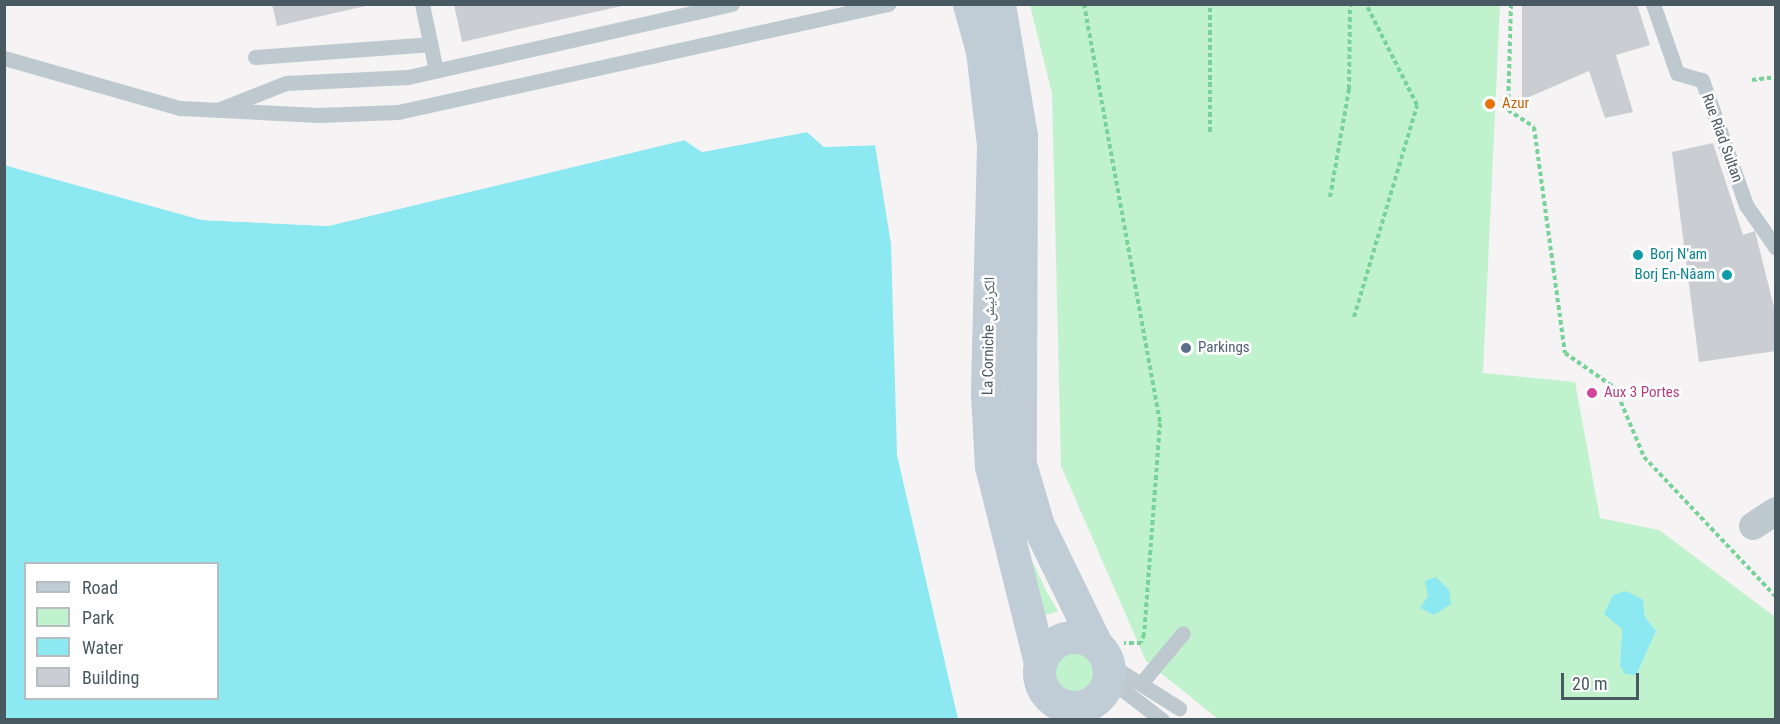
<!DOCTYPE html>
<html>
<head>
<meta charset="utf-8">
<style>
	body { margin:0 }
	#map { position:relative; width:1780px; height:724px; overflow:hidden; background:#f5f3f3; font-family:"Roboto Condensed","Noto Naskh Arabic",sans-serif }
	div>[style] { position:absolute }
	.green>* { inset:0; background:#c1f2ce }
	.round { border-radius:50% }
	.water>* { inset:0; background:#8ce8f1 }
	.pier>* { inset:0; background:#f5f3f3 }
	.building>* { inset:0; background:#caced2 }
	.path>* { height:4px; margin-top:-2px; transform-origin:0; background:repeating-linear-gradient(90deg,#77d39a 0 4.5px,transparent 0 7.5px) }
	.lane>* { height:15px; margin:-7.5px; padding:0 7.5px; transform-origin:7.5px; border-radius:7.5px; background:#bdc9cf }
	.street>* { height:28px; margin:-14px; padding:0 14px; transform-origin:14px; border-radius:14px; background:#bdc9cf }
	.secondary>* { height:33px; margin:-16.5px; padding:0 16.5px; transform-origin:16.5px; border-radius:16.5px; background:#c0cdd7 }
	.secondary>.ring { margin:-16.5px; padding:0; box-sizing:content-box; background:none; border:33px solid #c0cdd7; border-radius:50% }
	.dots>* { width:16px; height:16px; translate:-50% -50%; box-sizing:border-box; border:3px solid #fff; border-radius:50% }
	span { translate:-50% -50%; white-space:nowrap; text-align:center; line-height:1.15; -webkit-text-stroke:5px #fff; paint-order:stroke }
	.food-label { font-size:15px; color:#c56008 }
	.left { translate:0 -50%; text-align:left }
	.street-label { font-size:15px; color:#495961 }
	.culture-label { font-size:15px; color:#0d838f }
	.right { translate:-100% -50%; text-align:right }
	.service-label { font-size:15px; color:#4e5e75 }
	.hotel-label { font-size:15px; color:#b23c85 }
	.frame { position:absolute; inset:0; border:6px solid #495961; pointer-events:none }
	.legend { position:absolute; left:24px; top:562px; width:195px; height:138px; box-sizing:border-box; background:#fff; border:2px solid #b6bdc0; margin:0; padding:8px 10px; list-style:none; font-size:18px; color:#495961 }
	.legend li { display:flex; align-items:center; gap:12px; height:30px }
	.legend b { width:30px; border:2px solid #b6bdc0 }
	.scale { position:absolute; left:1561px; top:673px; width:78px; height:27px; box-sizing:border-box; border:3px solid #495961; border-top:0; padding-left:8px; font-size:18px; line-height:21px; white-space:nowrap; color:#495961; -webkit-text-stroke:4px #fff; paint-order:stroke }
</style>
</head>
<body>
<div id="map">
	<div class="green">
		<i style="clip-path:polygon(evenodd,1030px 5px,1500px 5px,1483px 373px,1575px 382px,1600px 518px,1659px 530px,1775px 617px,1775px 719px,1218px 719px,1146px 661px,1061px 466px,1052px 93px,1030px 5px,1643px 600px,1645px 617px,1656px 631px,1635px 675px,1620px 666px,1622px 629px,1643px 600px)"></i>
		<i style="clip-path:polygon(1025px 545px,1046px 591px,1058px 611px,1040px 617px)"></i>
		<i class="round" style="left:1053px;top:649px;width:42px;height:42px"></i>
	</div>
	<div class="water">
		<i style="clip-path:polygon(evenodd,807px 132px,824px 147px,875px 145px,891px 244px,897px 455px,958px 719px,5px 719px,4px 165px,202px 220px,328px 226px,685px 140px,702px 152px,807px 132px,26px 564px,218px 564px,218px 698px,26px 698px,26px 564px)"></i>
		<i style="clip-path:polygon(1436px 577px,1449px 590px,1451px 604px,1434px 615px,1420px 608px,1428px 596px,1425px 581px)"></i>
		<i style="clip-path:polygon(1626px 591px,1643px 600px,1645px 617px,1656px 631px,1636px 675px,1625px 674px,1620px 666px,1622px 629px,1604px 614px,1613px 595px)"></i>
	</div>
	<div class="pier">
		<i style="clip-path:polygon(807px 129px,825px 144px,878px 145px,824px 147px,807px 132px,702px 152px,684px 140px,328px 226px,202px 220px,4px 165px,202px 217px,327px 223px,684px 137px,703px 149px)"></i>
	</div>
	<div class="building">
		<i style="clip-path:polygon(272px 4px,370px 4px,370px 5px,277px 26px)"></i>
		<i style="clip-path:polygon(454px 4px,626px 4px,626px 5px,462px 42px)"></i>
		<i style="clip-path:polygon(1522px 4px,1637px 4px,1650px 45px,1616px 55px,1633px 112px,1605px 118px,1589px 71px,1522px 100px)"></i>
		<i style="clip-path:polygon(1713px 143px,1743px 235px,1755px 231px,1776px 315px,1776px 351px,1699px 362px,1672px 152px)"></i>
	</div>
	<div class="path">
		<i style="left:1084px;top:4px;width:426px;rotate:79.7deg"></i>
		<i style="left:1160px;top:423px;width:212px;rotate:94.3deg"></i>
		<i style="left:1144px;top:634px;width:9px;rotate:108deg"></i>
		<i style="left:1141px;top:643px;width:17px;rotate:180deg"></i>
		<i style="left:1511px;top:4px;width:106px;rotate:91.6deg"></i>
		<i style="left:1508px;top:110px;width:31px;rotate:33deg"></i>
		<i style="left:1534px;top:127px;width:228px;rotate:82.2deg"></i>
		<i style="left:1565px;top:353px;width:61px;rotate:35deg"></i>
		<i style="left:1615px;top:388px;width:75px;rotate:67.2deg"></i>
		<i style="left:1644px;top:457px;width:192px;rotate:46.7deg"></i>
		<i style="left:1752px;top:80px;width:24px;rotate:-7deg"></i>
		<i style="left:1210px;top:132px;width:128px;rotate:-90deg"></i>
		<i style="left:1330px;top:197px;width:110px;rotate:-80deg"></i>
		<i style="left:1349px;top:89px;width:85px;rotate:-89.3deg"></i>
		<i style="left:1354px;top:317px;width:221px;rotate:-73.4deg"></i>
		<i style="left:1417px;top:105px;width:113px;rotate:-116.8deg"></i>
	</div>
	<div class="lane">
		<i style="left:422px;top:4px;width:68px;rotate:78.2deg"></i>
		<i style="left:1653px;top:4px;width:73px;rotate:70.8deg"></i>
		<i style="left:1677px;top:73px;width:26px;rotate:16deg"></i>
		<i style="left:1702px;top:80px;width:133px;rotate:70.6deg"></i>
		<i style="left:1746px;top:205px;width:52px;rotate:55.1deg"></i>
		<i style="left:255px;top:57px;width:175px;rotate:-4.2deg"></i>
		<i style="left:4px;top:58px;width:183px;rotate:15.9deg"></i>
		<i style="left:180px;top:108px;width:138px;rotate:2.9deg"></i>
		<i style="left:318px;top:115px;width:80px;rotate:-2.1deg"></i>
		<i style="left:398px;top:112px;width:502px;rotate:-12.43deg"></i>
		<i style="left:220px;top:109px;width:71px;rotate:-21.5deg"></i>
		<i style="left:286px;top:83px;width:122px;rotate:-2.8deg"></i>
		<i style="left:408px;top:77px;width:332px;rotate:-12.7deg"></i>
		<i style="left:1109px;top:664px;width:83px;rotate:32.2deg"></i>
		<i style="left:1109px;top:679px;width:67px;rotate:37.7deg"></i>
		<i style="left:1143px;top:681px;width:62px;rotate:-50.2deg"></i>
	</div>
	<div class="street">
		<i style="left:1753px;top:526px;width:27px;rotate:-33deg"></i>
	</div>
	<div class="secondary">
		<i style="left:969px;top:4px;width:49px;rotate:74.5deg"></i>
		<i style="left:982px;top:51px;width:95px;rotate:83.3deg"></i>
		<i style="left:993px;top:145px;width:250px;rotate:91.4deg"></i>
		<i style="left:987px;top:395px;width:71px;rotate:86.8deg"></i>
		<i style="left:991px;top:466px;width:203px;rotate:76deg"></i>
		<i style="left:999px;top:4px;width:134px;rotate:80.5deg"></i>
		<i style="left:1021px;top:136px;width:328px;rotate:90.2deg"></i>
		<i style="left:1020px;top:464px;width:64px;rotate:73.6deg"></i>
		<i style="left:1038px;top:525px;width:132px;rotate:64deg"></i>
		<i class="ring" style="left:1039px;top:637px;width:37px;height:37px"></i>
	</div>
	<div class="dots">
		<i style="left:1490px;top:104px;background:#e8710a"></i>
		<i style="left:1638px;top:255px;background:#0f9aa8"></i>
		<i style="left:1727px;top:275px;background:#0f9aa8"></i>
		<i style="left:1186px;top:348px;background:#5c6f8a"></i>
		<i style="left:1592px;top:393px;background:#d1479c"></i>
	</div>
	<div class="food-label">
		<span class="left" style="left:1502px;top:104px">Azur</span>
	</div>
	<div class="street-label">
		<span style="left:1722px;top:138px;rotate:70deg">Rue Riad Sultan</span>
		<span style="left:989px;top:336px;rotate:-89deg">La Corniche الكرنيش</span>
	</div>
	<div class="culture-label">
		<span class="left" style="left:1650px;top:255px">Borj N'am</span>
		<span class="right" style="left:1715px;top:275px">Borj En-Nâam</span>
	</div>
	<div class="service-label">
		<span class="left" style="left:1198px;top:348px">Parkings</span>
	</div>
	<div class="hotel-label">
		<span class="left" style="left:1604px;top:393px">Aux 3 Portes</span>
	</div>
	<div class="frame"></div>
	<ul class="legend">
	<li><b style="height:8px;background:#c0cdd7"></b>Road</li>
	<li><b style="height:16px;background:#c1f2ce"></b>Park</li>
	<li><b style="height:16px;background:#8ce8f1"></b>Water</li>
	<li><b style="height:16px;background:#caced2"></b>Building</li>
	</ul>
	<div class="scale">20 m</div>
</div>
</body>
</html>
